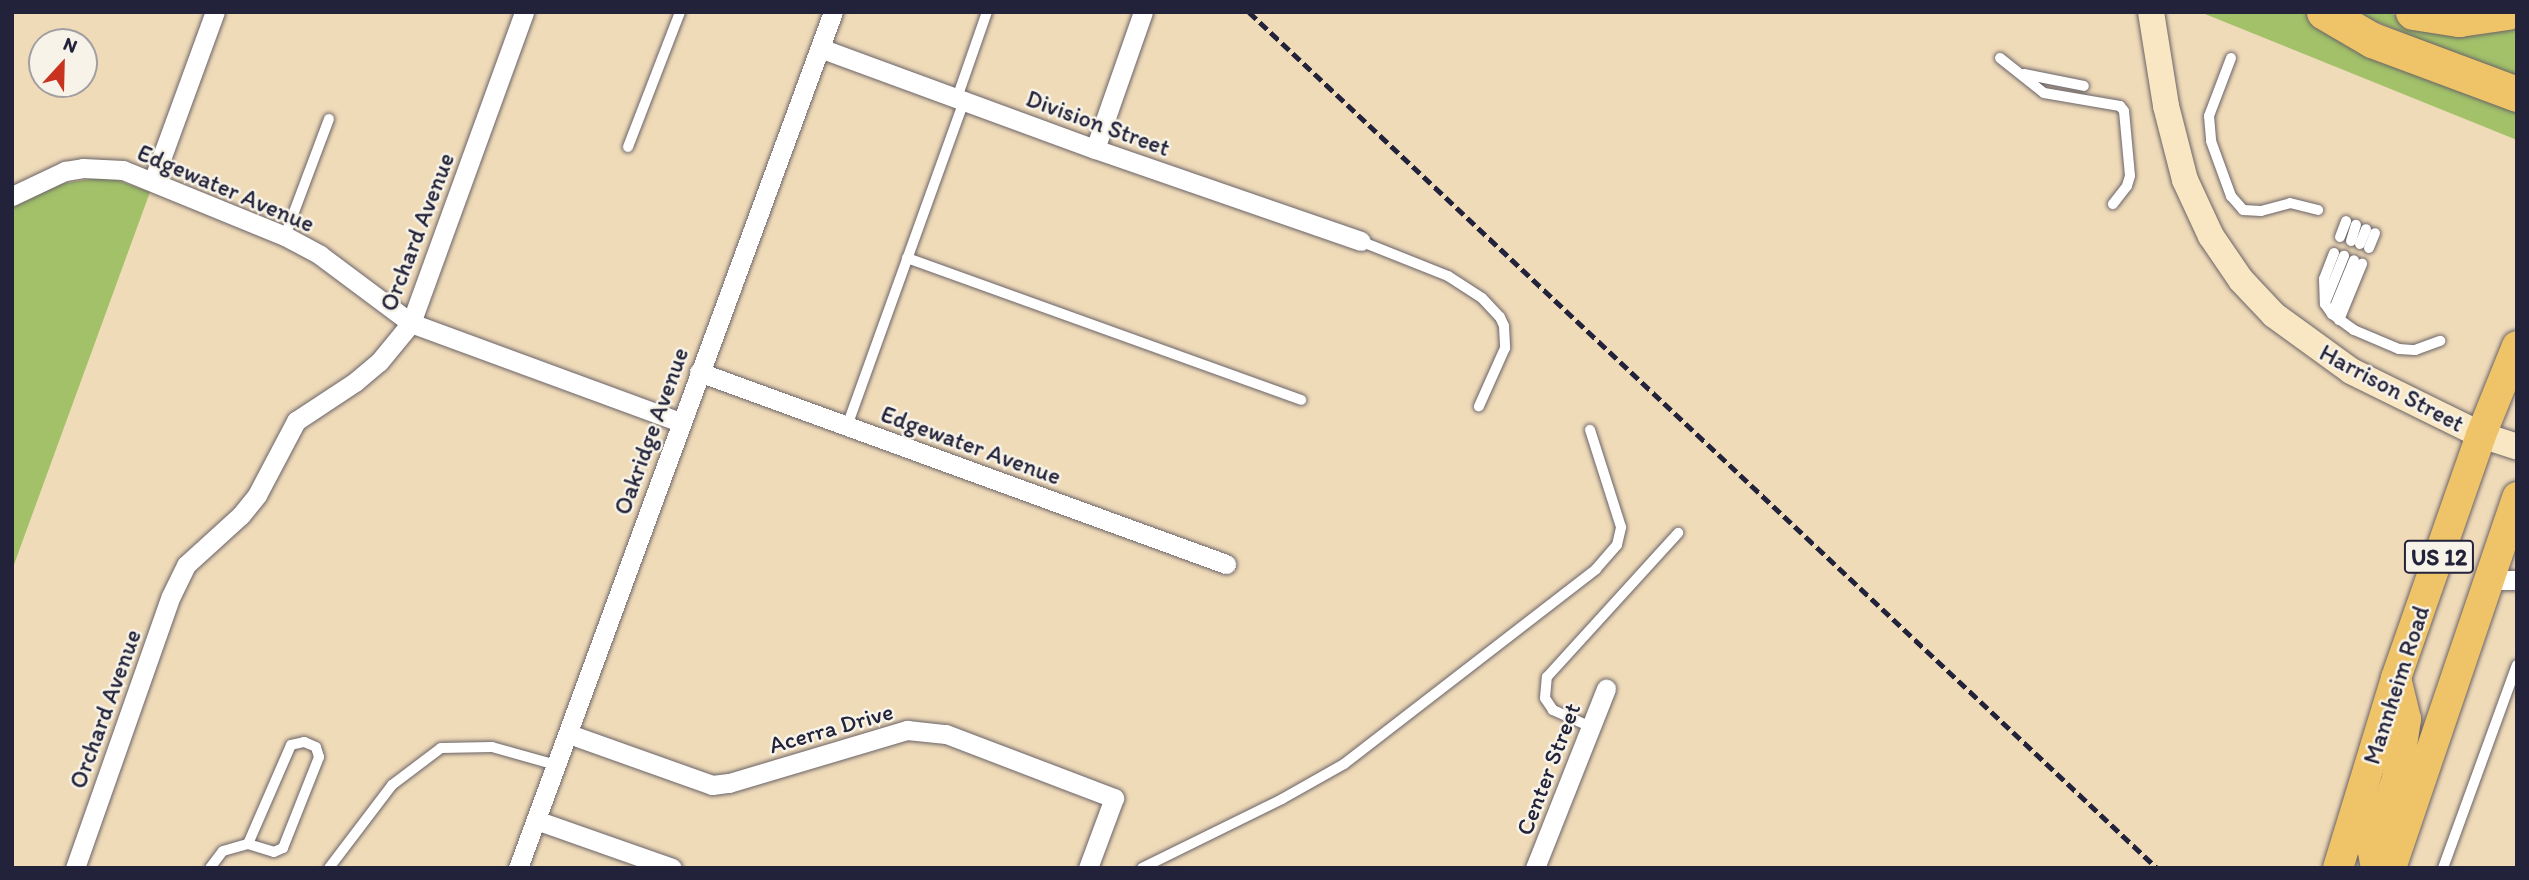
<!DOCTYPE html>
<html>
<head>
<meta charset="utf-8">
<style>
	body { margin:0 }
	#map { position:relative; width:2529px; height:880px; overflow:hidden; background:#f0dbb9; font-family:Itim,sans-serif }
	div>[style] { position:absolute }
	.green>* { inset:0; background:#a2c169 }
	.roads { filter:drop-shadow(0 0 2px #6a6367) drop-shadow(0 0 2px #6a6367) }
	.lane>* { height:10px; margin:-5px; padding:0 5px; transform-origin:5px; border-radius:5px; background:#fff }
	.street>* { height:19px; margin:-9.5px; padding:0 9.5px; transform-origin:9.5px; border-radius:9.5px; background:#fff }
	.secondary>* { height:26px; margin:-13px; padding:0 13px; transform-origin:13px; border-radius:13px; background:#f9e7c3 }
	.primary>* { height:30px; margin:-15px; padding:0 15px; transform-origin:15px; border-radius:15px; background:#efc469 }
	.highway>* { height:35px; margin:-17.5px; padding:0 17.5px; transform-origin:17.5px; border-radius:17.5px; background:#efc469 }
	.rail>* { height:5px; margin-top:-2.5px; transform-origin:0; background:repeating-linear-gradient(90deg,#22223b 0 10px,transparent 0 15px) }
	span { translate:-50% -50%; white-space:nowrap; text-align:center; line-height:1.15; -webkit-text-stroke:5px #f7f3e8; paint-order:stroke }
	.shield-label span { padding:2px 5px; background:#f7f3e8; border:2px solid; border-radius:5px; -webkit-text-stroke-width:0 }
	.shield-label { font-size:23px; color:#22223b; font-weight:700 }
	.street-label { font-size:24px; color:#22223b }
	.frame { position:absolute; inset:0; border:14px solid #22223b; pointer-events:none }
	.north { position:absolute; left:28px; top:28px; width:70px; height:70px; box-sizing:border-box; background:#f7f3e8; border:2px solid #a29fa3; border-radius:50%; rotate:22deg; font-size:19px; font-weight:700; line-height:28px; text-align:center; color:#22223b }
	.north::after { content:''; display:block; margin:auto; width:24px; height:32px; background:#c8321e; clip-path:polygon(50% 0,100% 100%,50% 72%,0 100%) }
</style>
</head>
<body>
<div id="map">
	<div class="green">
		<i style="clip-path:polygon(2200px 12px,2303px 12px,2517px 106px,2517px 140px)"></i>
		<i style="clip-path:polygon(2352px 12px,2387px 12px,2418px 24px,2517px 20px,2517px 79px)"></i>
		<i style="clip-path:polygon(97px 178px,114px 179px,150px 192px,12px 570px,12px 208px,60px 184px)"></i>
	</div>
	<div class="roads">
		<div class="lane">
			<i style="left:2000px;top:58px;width:56px;rotate:38.5deg"></i>
			<i style="left:2044px;top:93px;width:77px;rotate:9.7deg"></i>
			<i style="left:2120px;top:106px;width:6px;rotate:51deg"></i>
			<i style="left:2124px;top:111px;width:65px;rotate:84.7deg"></i>
			<i style="left:2130px;top:176px;width:10px;rotate:107deg"></i>
			<i style="left:2127px;top:186px;width:23px;rotate:128deg"></i>
			<i style="left:2231px;top:58px;width:62px;rotate:110.8deg"></i>
			<i style="left:2209px;top:116px;width:25px;rotate:85deg"></i>
			<i style="left:2211px;top:141px;width:59px;rotate:70deg"></i>
			<i style="left:2231px;top:196px;width:18px;rotate:49deg"></i>
			<i style="left:2243px;top:210px;width:18px;rotate:3deg"></i>
			<i style="left:2261px;top:211px;width:30px;rotate:-15deg"></i>
			<i style="left:2290px;top:203px;width:29px;rotate:14deg"></i>
			<i style="left:2024px;top:74px;width:61px;rotate:11.3deg"></i>
			<i style="left:957px;top:98px;width:91px;rotate:-70.8deg"></i>
			<i style="left:628px;top:147px;width:145px;rotate:-68.9deg"></i>
			<i style="left:285px;top:236px;width:125px;rotate:-69.4deg"></i>
			<i style="left:2340px;top:237px;width:17px;rotate:-69deg"></i>
			<i style="left:1360px;top:241px;width:95px;rotate:21.7deg"></i>
			<i style="left:1448px;top:276px;width:40px;rotate:32.9deg"></i>
			<i style="left:1482px;top:298px;width:26px;rotate:47deg"></i>
			<i style="left:1500px;top:317px;width:10px;rotate:66deg"></i>
			<i style="left:1504px;top:326px;width:22px;rotate:87deg"></i>
			<i style="left:1505px;top:348px;width:64px;rotate:114.1deg"></i>
			<i style="left:2351px;top:241px;width:17px;rotate:-73deg"></i>
			<i style="left:2360px;top:244px;width:16px;rotate:-68deg"></i>
			<i style="left:2369px;top:248px;width:16px;rotate:-68deg"></i>
			<i style="left:2334px;top:253px;width:28px;rotate:111deg"></i>
			<i style="left:2324px;top:279px;width:25px;rotate:88deg"></i>
			<i style="left:2325px;top:304px;width:12px;rotate:55deg"></i>
			<i style="left:2332px;top:314px;width:27px;rotate:36deg"></i>
			<i style="left:2354px;top:330px;width:49px;rotate:22.9deg"></i>
			<i style="left:2399px;top:349px;width:16px;rotate:4deg"></i>
			<i style="left:2415px;top:350px;width:27px;rotate:-20deg"></i>
			<i style="left:907px;top:258px;width:419px;rotate:19.8deg"></i>
			<i style="left:2325px;top:303px;width:51px;rotate:-68deg"></i>
			<i style="left:2332px;top:314px;width:58px;rotate:-67.8deg"></i>
			<i style="left:2339px;top:320px;width:61px;rotate:-67.7deg"></i>
			<i style="left:847px;top:426px;width:345px;rotate:-70.2deg"></i>
			<i style="left:1591px;top:727px;width:42px;rotate:-155.9deg"></i>
			<i style="left:1553px;top:710px;width:14px;rotate:-124deg"></i>
			<i style="left:1545px;top:698px;width:21px;rotate:-85deg"></i>
			<i style="left:1547px;top:677px;width:195px;rotate:-47.7deg"></i>
			<i style="left:210px;top:868px;width:21px;rotate:-53deg"></i>
			<i style="left:223px;top:851px;width:26px;rotate:-16deg"></i>
			<i style="left:248px;top:844px;width:27px;rotate:17deg"></i>
			<i style="left:274px;top:852px;width:10px;rotate:-24deg"></i>
			<i style="left:283px;top:848px;width:98px;rotate:-68.4deg"></i>
			<i style="left:319px;top:757px;width:10px;rotate:-107deg"></i>
			<i style="left:316px;top:747px;width:13px;rotate:-157deg"></i>
			<i style="left:304px;top:742px;width:13px;rotate:167deg"></i>
			<i style="left:291px;top:745px;width:108px;rotate:113.5deg"></i>
			<i style="left:329px;top:868px;width:104px;rotate:-52.8deg"></i>
			<i style="left:392px;top:785px;width:61px;rotate:-37.1deg"></i>
			<i style="left:441px;top:748px;width:51px;rotate:-1.1deg"></i>
			<i style="left:492px;top:747px;width:66px;rotate:15.7deg"></i>
			<i style="left:1142px;top:868px;width:156px;rotate:-26.2deg"></i>
			<i style="left:1282px;top:799px;width:71px;rotate:-29.4deg"></i>
			<i style="left:1344px;top:764px;width:319px;rotate:-37.7deg"></i>
			<i style="left:1596px;top:569px;width:32px;rotate:-49deg"></i>
			<i style="left:1617px;top:545px;width:18px;rotate:-77deg"></i>
			<i style="left:1621px;top:527px;width:102px;rotate:-107.7deg"></i>
			<i style="left:2443px;top:868px;width:216px;rotate:-70deg"></i>
		</div>
		<div class="street">
			<i style="left:820px;top:48px;width:293px;rotate:20.2deg"></i>
			<i style="left:1095px;top:149px;width:281px;rotate:19.1deg"></i>
			<i style="left:1095px;top:149px;width:145px;rotate:-70.7deg"></i>
			<i style="left:153px;top:181px;width:180px;rotate:-69.9deg"></i>
			<i style="left:12px;top:196px;width:59px;rotate:-25.3deg"></i>
			<i style="left:65px;top:171px;width:18px;rotate:-9deg"></i>
			<i style="left:83px;top:168px;width:40px;rotate:2.9deg"></i>
			<i style="left:123px;top:170px;width:175px;rotate:22.2deg"></i>
			<i style="left:285px;top:236px;width:40px;rotate:28deg"></i>
			<i style="left:320px;top:255px;width:114px;rotate:36.8deg"></i>
			<i style="left:411px;top:323px;width:287px;rotate:20.2deg"></i>
			<i style="left:699px;top:372px;width:561px;rotate:20.02deg"></i>
			<i style="left:2489px;top:580px;width:28px"></i>
			<i style="left:569px;top:734px;width:152px;rotate:19.6deg"></i>
			<i style="left:712px;top:785px;width:17px;rotate:-7deg"></i>
			<i style="left:729px;top:783px;width:186px;rotate:-16.6deg"></i>
			<i style="left:907px;top:730px;width:39px;rotate:6deg"></i>
			<i style="left:946px;top:734px;width:180px;rotate:20.9deg"></i>
			<i style="left:1114px;top:798px;width:75px;rotate:110.4deg"></i>
			<i style="left:536px;top:820px;width:144px;rotate:19.4deg"></i>
			<i style="left:75px;top:868px;width:288px;rotate:-70.6deg"></i>
			<i style="left:171px;top:596px;width:34px;rotate:-64deg"></i>
			<i style="left:186px;top:565px;width:74px;rotate:-42.3deg"></i>
			<i style="left:241px;top:515px;width:26px;rotate:-51deg"></i>
			<i style="left:257px;top:495px;width:84px;rotate:-62.2deg"></i>
			<i style="left:296px;top:421px;width:71px;rotate:-33.5deg"></i>
			<i style="left:355px;top:382px;width:31px;rotate:-40deg"></i>
			<i style="left:379px;top:362px;width:50px;rotate:-50.6deg"></i>
			<i style="left:411px;top:323px;width:331px;rotate:-70deg"></i>
			<i style="left:518px;top:868px;width:912px;rotate:-69.8deg"></i>
			<i style="left:1535px;top:868px;width:193px;rotate:-68.4deg"></i>
		</div>
		<div class="secondary">
			<i style="left:2151px;top:12px;width:95px;rotate:80.9deg"></i>
			<i style="left:2166px;top:106px;width:76px;rotate:75.6deg"></i>
			<i style="left:2185px;top:180px;width:62px;rotate:65.1deg"></i>
			<i style="left:2211px;top:236px;width:53px;rotate:55.7deg"></i>
			<i style="left:2241px;top:280px;width:48px;rotate:46.7deg"></i>
			<i style="left:2274px;top:315px;width:95px;rotate:36deg"></i>
			<i style="left:2351px;top:371px;width:145px;rotate:26.2deg"></i>
			<i style="left:2481px;top:435px;width:38px;rotate:18deg"></i>
		</div>
		<div class="primary">
			<i style="left:2338px;top:868px;width:199px;rotate:-73deg"></i>
			<i style="left:2396px;top:678px;width:257px;rotate:-70.7deg"></i>
			<i style="left:2481px;top:435px;width:96px;rotate:-68deg"></i>
			<i style="left:2376px;top:868px;width:20px;rotate:-101deg"></i>
			<i style="left:2372px;top:848px;width:73px;rotate:-70.1deg"></i>
			<i style="left:2397px;top:779px;width:61px;rotate:-81.5deg"></i>
			<i style="left:2406px;top:719px;width:42px;rotate:-103.7deg"></i>
			<i style="left:2391px;top:868px;width:392px;rotate:-71.2deg"></i>
		</div>
		<div class="highway">
			<i style="left:2324px;top:12px;width:56px;rotate:30.3deg"></i>
			<i style="left:2372px;top:40px;width:155px;rotate:20.4deg"></i>
			<i style="left:2413px;top:12px;width:47px;rotate:8.7deg"></i>
			<i style="left:2459px;top:19px;width:49px;rotate:-8.3deg"></i>
		</div>
	</div>
	<div class="rail">
		<i style="left:1249px;top:12px;width:1248px;rotate:43.31deg"></i>
	</div>
	<div class="shield-label">
		<span style="left:2439px;top:557px">US 12</span>
	</div>
	<div class="street-label">
		<span style="left:1098px;top:123px;rotate:20deg">Division Street</span>
		<span style="left:226px;top:188px;rotate:23deg">Edgewater Avenue</span>
		<span style="left:417px;top:232px;rotate:-69deg">Orchard Avenue</span>
		<span style="left:2392px;top:388px;rotate:28deg">Harrison Street</span>
		<span style="left:651px;top:431px;rotate:-70deg">Oakridge Avenue</span>
		<span style="left:971px;top:445px;rotate:20deg">Edgewater Avenue</span>
		<span style="left:2396px;top:685px;rotate:-72deg">Mannheim Road</span>
		<span style="left:105px;top:709px;rotate:-70deg">Orchard Avenue</span>
		<span style="left:831px;top:728px;rotate:-16deg">Acerra Drive</span>
		<span style="left:1548px;top:769px;rotate:-69deg">Center Street</span>
	</div>
	<div class="frame"></div>
	<div class="north">N</div>
</div>
</body>
</html>
